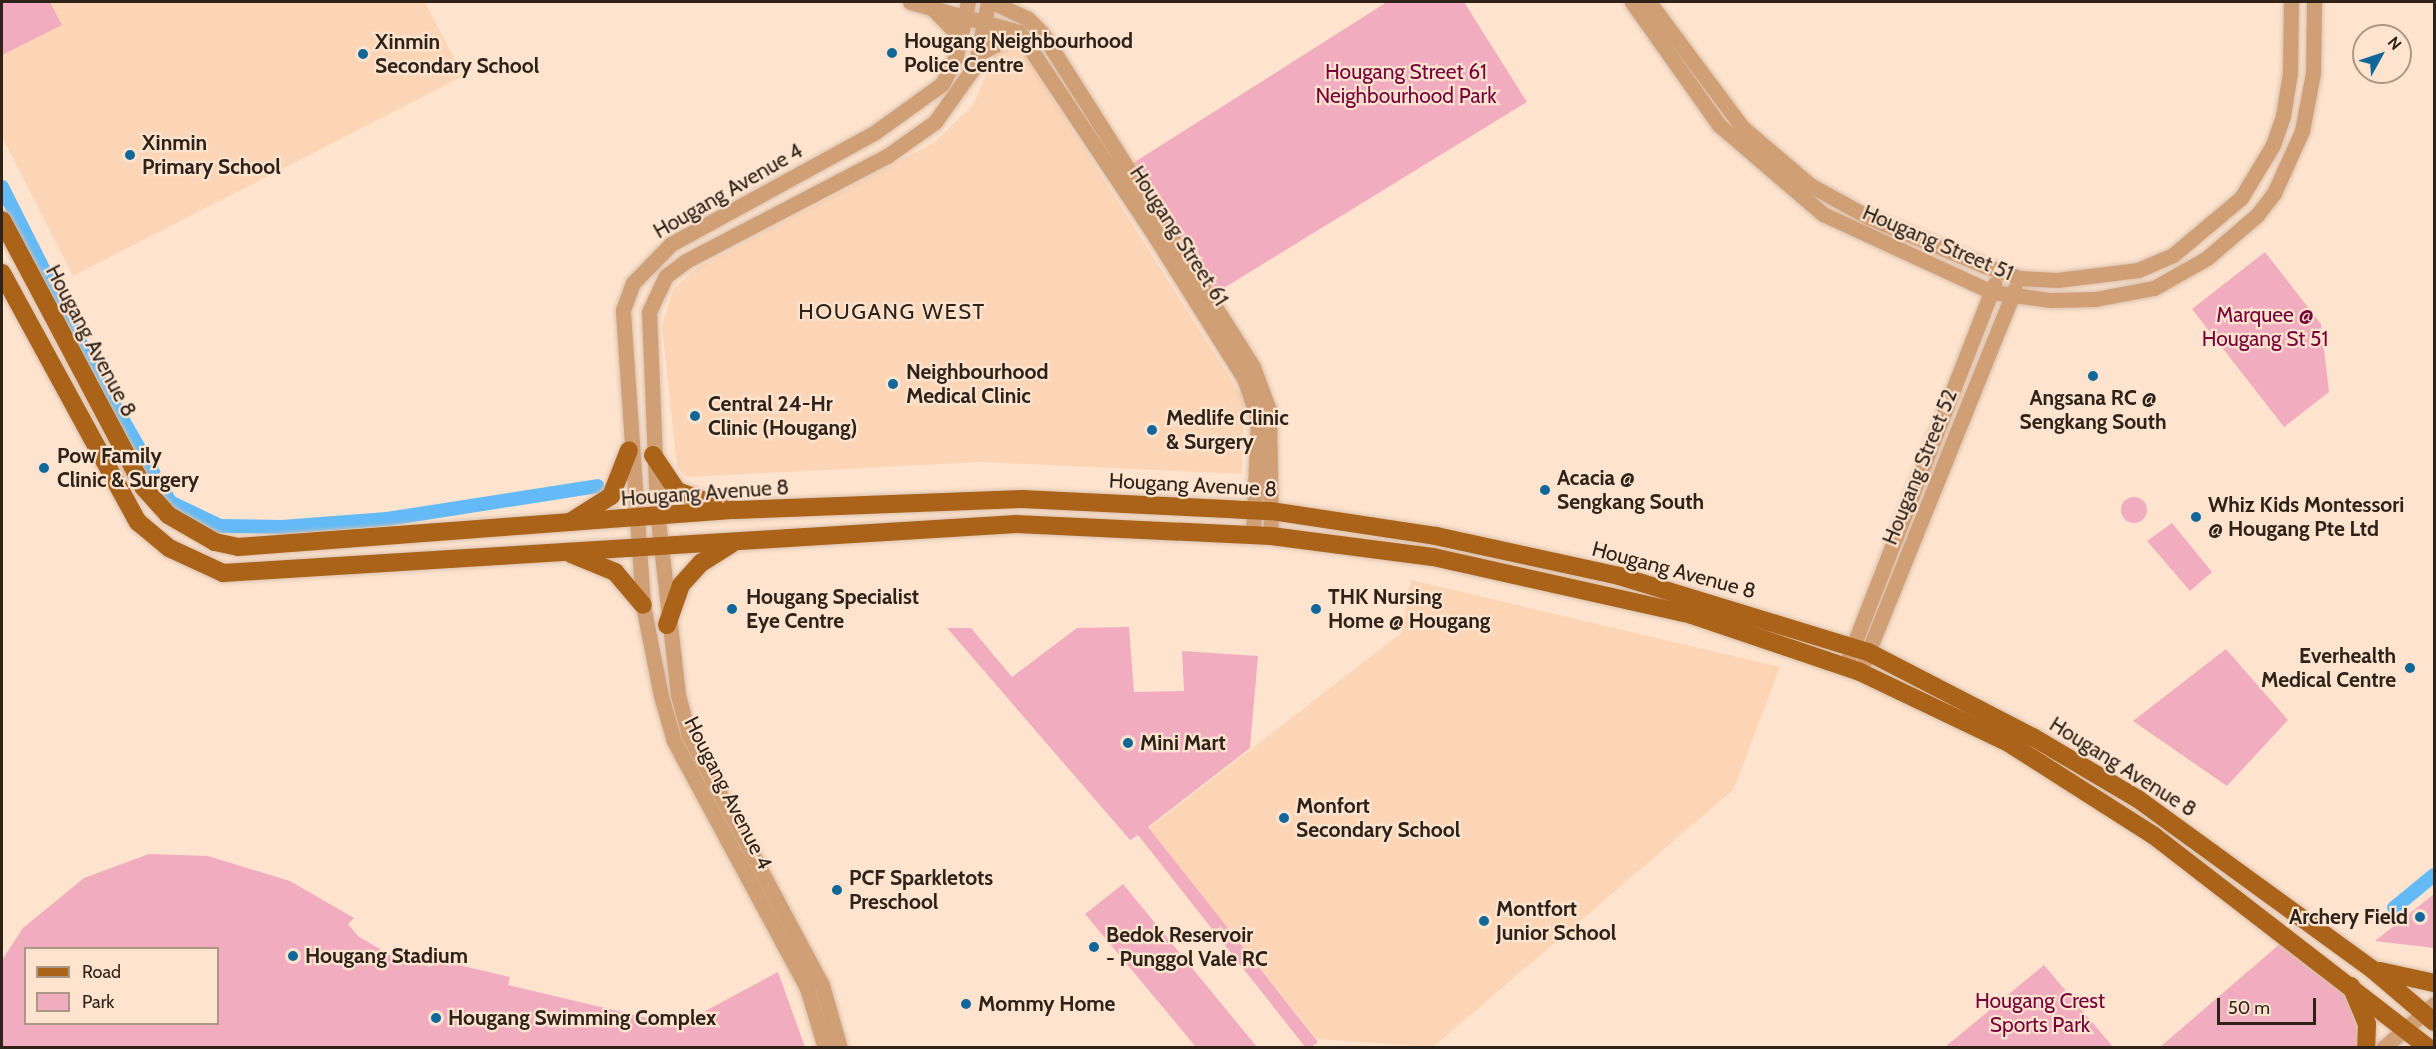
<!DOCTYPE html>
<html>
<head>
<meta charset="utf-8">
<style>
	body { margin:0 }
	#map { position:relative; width:2436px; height:1049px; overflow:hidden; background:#fee4cf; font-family:Cabin,sans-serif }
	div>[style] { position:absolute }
	.built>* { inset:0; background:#fcd5b6 }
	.green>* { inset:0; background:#f1acbf }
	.round { border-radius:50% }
	.canal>* { height:14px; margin:-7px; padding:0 7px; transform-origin:7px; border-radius:7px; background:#64baf6 }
	.roads { filter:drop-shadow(0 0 2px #d9c1ae) drop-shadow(0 0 2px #d9c1ae) }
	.minor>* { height:15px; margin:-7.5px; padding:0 7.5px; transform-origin:7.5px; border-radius:7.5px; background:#d19f76 }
	.major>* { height:18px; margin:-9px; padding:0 9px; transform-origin:9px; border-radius:9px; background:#aa6319 }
	.dots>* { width:16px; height:16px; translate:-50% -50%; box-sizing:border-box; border:3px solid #fee4cf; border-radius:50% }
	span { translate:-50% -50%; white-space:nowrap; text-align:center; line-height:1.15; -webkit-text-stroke:4.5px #fee4cf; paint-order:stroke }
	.poi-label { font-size:21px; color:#2f2319; font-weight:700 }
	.left { translate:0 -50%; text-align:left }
	.right { translate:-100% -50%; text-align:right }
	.park-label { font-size:21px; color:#78003b }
	.street-label { font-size:21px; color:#2f2319 }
	.neighbourhood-label { font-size:22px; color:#2f2319; letter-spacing:1.5px }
	.frame { position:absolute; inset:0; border:3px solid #2f2319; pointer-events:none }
	.legend { position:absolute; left:24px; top:947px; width:195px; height:78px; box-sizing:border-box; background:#fee4cf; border:2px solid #ab9786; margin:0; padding:8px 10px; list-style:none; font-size:18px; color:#2f2319 }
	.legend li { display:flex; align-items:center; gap:12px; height:30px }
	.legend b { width:30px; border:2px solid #ab9786 }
	.north { position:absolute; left:2352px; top:24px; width:60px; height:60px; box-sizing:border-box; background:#fee4cf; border:2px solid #ab9786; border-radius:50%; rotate:50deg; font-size:16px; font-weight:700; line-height:24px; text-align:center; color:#2f2319 }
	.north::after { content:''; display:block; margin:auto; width:21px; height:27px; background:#116798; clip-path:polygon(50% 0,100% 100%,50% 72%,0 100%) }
	.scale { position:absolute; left:2217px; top:998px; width:99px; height:27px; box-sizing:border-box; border:3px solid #2f2319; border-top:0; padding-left:8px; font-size:18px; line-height:21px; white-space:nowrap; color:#2f2319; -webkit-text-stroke:4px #fee4cf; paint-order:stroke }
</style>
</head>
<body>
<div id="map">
	<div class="built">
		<i style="clip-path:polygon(2px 2px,425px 2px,463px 76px,73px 276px,2px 137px)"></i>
		<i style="clip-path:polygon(1017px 43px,1244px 400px,1242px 474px,981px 462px,686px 477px,677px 467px,662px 325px,674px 288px,697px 268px,935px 142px,973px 105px,997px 49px)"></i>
		<i style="clip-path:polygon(1411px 580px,1780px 667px,1734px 789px,1433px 1047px,1317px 1039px,1148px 829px,1401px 633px)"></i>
	</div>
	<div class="green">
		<i style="clip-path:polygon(2px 2px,50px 2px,62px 25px,2px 55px)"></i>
		<i style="clip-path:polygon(1387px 2px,1464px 2px,1527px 102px,1214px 294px,1130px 165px)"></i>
		<i style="clip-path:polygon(2265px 252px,2321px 324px,2329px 392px,2284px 427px,2192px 309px)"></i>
		<i class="round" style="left:2121px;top:497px;width:26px;height:26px"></i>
		<i style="clip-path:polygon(2172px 523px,2212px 572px,2190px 591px,2147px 541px)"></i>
		<i style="clip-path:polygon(1129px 627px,1134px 692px,1184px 691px,1182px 651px,1258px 656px,1250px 748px,1148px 827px,1318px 1042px,1311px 1047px,1305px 1047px,1138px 835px,1130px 840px,947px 628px,971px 628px,1012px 677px,1077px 628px)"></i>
		<i style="clip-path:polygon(2226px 649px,2288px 720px,2227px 786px,2133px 721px)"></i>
		<i style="clip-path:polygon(evenodd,149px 854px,208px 856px,290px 881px,354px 918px,348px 924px,358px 936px,395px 958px,431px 967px,433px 959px,510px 977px,508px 985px,660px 1021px,666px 1014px,696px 1016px,778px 972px,805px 1047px,3px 1047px,2px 960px,23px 928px,84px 878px,149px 854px,26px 948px,218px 948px,218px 1024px,26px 1024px,26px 948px)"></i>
		<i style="clip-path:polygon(1123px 884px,1257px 1047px,1196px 1047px,1085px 914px)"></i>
		<i style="clip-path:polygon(2434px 894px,2434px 948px,2375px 941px)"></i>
		<i style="clip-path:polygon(2282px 942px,2343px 985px,2358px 1011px,2359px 1047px,2159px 1048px)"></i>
		<i style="clip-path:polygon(2044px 965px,2113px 1047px,1945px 1047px)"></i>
	</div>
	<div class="canal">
		<i style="left:2px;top:187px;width:203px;rotate:63.3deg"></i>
		<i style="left:93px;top:368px;width:155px;rotate:60.1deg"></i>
		<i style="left:170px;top:502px;width:55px;rotate:25.6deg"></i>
		<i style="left:220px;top:526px;width:62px;rotate:0.9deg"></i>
		<i style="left:282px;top:527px;width:105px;rotate:-4.4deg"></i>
		<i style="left:387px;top:519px;width:213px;rotate:-8.9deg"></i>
		<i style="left:2394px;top:908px;width:52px;rotate:-39.5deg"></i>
	</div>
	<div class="roads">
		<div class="minor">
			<i style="left:910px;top:2px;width:113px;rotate:15.4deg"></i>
			<i style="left:1019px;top:32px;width:238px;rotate:56.3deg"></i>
			<i style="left:1151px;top:230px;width:175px;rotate:57.9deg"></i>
			<i style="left:1244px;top:378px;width:43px;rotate:71.1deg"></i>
			<i style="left:1258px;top:419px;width:116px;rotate:92.5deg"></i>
			<i style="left:992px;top:2px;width:38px;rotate:25deg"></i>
			<i style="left:1027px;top:18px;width:21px;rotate:45deg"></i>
			<i style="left:1042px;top:33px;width:395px;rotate:57.7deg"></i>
			<i style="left:1253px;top:367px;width:46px;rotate:69.6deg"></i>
			<i style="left:1269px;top:410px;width:126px;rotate:89.1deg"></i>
			<i style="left:1632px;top:2px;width:151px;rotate:54.7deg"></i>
			<i style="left:1719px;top:125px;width:137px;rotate:40.6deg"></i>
			<i style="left:1823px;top:214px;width:186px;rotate:24.8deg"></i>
			<i style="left:1992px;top:292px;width:59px;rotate:7.9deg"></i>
			<i style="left:2050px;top:300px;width:45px;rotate:-1.3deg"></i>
			<i style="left:2095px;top:299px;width:60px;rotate:-10.6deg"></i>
			<i style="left:2154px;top:288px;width:61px;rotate:-29.5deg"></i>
			<i style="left:2207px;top:258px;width:66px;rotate:-40.7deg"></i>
			<i style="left:2257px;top:215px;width:28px;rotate:-52deg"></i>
			<i style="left:2274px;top:193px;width:68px;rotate:-65.7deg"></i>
			<i style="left:2302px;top:131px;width:59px;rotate:-79.3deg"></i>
			<i style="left:2313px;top:73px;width:71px;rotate:-89.2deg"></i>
			<i style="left:1649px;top:2px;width:157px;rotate:53.3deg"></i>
			<i style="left:1743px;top:128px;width:88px;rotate:40.4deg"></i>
			<i style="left:1810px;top:185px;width:66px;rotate:28.9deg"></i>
			<i style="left:1868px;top:217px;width:127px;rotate:22.7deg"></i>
			<i style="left:1985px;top:266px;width:36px;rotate:19deg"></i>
			<i style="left:2019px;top:278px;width:38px;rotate:3deg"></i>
			<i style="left:2057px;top:280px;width:82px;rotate:-7deg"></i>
			<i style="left:2138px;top:270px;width:38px;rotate:-23deg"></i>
			<i style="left:2173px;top:255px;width:89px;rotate:-40deg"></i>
			<i style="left:2241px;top:198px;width:62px;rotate:-58.9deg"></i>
			<i style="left:2273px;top:145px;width:31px;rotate:-71deg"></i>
			<i style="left:2283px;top:116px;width:44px;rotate:-80.8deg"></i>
			<i style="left:2290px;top:73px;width:71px;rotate:-89.2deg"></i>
			<i style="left:933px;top:9px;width:30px;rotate:46deg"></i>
			<i style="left:954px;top:31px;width:16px;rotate:76deg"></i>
			<i style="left:978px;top:54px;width:47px;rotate:-28.2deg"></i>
			<i style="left:1845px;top:667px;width:411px;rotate:-68.7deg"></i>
			<i style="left:1860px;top:672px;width:413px;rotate:-68deg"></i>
			<i style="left:825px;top:1048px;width:63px;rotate:-106.7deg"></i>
			<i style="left:807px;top:988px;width:281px;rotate:-118.3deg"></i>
			<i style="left:674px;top:741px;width:47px;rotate:-106.1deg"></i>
			<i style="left:661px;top:696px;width:93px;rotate:-101.2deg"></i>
			<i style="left:643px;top:605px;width:296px;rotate:-93.9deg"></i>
			<i style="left:623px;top:310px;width:29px;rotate:-70deg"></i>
			<i style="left:633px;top:283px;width:54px;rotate:-45.7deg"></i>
			<i style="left:671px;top:244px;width:231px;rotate:-28.7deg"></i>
			<i style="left:874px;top:133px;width:84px;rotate:-35.8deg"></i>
			<i style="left:942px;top:84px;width:31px;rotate:-63deg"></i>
			<i style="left:956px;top:56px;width:55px;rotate:-77.5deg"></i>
			<i style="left:840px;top:1048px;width:66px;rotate:-105.9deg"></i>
			<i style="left:822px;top:985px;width:282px;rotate:-118.1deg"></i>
			<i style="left:689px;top:736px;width:42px;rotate:-105deg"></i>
			<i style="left:678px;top:695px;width:186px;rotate:-96.5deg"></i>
			<i style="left:657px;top:510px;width:198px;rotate:-92.3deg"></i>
			<i style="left:649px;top:312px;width:40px;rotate:-65deg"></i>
			<i style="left:666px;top:276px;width:25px;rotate:-37deg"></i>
			<i style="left:686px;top:261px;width:227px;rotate:-27.6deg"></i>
			<i style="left:887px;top:156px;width:59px;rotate:-35.3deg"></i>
			<i style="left:935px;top:122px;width:71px;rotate:-54.7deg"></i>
			<i style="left:976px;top:64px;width:63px;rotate:-79deg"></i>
			<i style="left:2383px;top:1048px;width:67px;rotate:-40.8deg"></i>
		</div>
		<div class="major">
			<i style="left:2px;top:220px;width:303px;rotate:62.1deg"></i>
			<i style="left:144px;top:488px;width:36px;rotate:48deg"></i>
			<i style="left:168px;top:515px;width:54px;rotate:29.9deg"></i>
			<i style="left:215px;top:542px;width:24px;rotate:12deg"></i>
			<i style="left:238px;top:547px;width:498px;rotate:-4.3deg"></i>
			<i style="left:735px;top:510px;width:287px;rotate:-2.2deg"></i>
			<i style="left:1022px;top:499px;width:249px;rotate:2.8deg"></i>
			<i style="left:1271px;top:511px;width:167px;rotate:8.6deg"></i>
			<i style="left:1436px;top:536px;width:187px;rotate:12.3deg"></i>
			<i style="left:1619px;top:576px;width:260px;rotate:17deg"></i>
			<i style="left:1868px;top:652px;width:186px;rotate:27.3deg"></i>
			<i style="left:2033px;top:737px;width:122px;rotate:30.6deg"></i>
			<i style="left:2138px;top:799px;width:289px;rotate:36deg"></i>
			<i style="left:2372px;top:969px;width:82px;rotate:40.5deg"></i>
			<i style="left:2px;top:273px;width:284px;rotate:61.4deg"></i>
			<i style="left:138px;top:522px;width:40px;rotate:40deg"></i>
			<i style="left:169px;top:548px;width:60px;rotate:24.8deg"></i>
			<i style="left:223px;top:573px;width:795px;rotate:-3.54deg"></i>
			<i style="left:1016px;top:524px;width:255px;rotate:2.7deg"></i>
			<i style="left:1271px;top:536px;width:163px;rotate:7.4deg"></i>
			<i style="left:1433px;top:557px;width:265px;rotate:12.6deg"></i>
			<i style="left:1692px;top:615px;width:177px;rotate:18.7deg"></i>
			<i style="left:1860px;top:672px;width:163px;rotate:25.5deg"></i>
			<i style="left:2007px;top:742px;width:173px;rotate:32.5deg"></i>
			<i style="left:2153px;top:835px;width:349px;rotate:37.7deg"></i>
			<i style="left:653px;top:455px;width:43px;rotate:56.3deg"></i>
			<i style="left:677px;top:491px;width:47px;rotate:20deg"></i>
			<i style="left:570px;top:522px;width:49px;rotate:-32.4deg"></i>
			<i style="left:611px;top:496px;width:49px;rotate:-68.6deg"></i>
			<i style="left:571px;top:554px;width:48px;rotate:22.2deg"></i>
			<i style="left:615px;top:572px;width:43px;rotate:49.7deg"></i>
			<i style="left:667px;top:625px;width:42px;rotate:-70.7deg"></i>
			<i style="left:681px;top:585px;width:30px;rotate:-48deg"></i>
			<i style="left:701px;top:563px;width:36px;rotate:-32deg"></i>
			<i style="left:2380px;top:971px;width:55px;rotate:12.5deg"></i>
			<i style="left:2351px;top:986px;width:41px;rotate:67.2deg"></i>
			<i style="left:2367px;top:1024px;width:24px;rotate:92deg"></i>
		</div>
	</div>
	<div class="dots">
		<i style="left:892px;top:53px;background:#116798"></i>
		<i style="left:363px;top:54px;background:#116798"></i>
		<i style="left:130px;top:155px;background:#116798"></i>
		<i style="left:2093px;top:376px;background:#116798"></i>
		<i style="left:893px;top:384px;background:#116798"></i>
		<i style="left:695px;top:416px;background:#116798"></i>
		<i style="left:1152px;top:430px;background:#116798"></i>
		<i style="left:44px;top:468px;background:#116798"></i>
		<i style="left:1545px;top:490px;background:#116798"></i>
		<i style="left:2196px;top:517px;background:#116798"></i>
		<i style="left:732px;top:609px;background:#116798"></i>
		<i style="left:1316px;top:609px;background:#116798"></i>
		<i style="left:2410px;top:668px;background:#116798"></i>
		<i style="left:1128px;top:743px;background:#116798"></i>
		<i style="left:1284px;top:818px;background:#116798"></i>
		<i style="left:837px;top:890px;background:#116798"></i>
		<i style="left:2420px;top:917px;background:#116798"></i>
		<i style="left:1484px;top:921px;background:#116798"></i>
		<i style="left:1094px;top:947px;background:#116798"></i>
		<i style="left:293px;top:956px;background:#116798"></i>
		<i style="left:966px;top:1004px;background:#116798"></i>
		<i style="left:436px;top:1018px;background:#116798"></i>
	</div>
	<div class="poi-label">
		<span class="left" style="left:904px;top:53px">Hougang Neighbourhood<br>Police Centre</span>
		<span class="left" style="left:375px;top:54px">Xinmin<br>Secondary School</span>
		<span class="left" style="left:142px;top:155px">Xinmin<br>Primary School</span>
		<span class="left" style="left:906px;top:384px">Neighbourhood<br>Medical Clinic</span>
		<span style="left:2093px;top:410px">Angsana RC @<br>Sengkang South</span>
		<span class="left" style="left:708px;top:416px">Central 24-Hr<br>Clinic (Hougang)</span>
		<span class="left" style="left:1166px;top:430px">Medlife Clinic<br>&amp; Surgery</span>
		<span class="left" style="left:57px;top:468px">Pow Family<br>Clinic &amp; Surgery</span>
		<span class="left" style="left:1557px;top:490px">Acacia @<br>Sengkang South</span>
		<span class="left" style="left:2208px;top:517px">Whiz Kids Montessori<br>@ Hougang Pte Ltd</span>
		<span class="left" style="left:746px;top:609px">Hougang Specialist<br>Eye Centre</span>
		<span class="left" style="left:1328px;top:609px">THK Nursing<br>Home @ Hougang</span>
		<span class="right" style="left:2396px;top:668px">Everhealth<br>Medical Centre</span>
		<span class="left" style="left:1140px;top:743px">Mini Mart</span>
		<span class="left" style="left:1296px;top:818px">Monfort<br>Secondary School</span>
		<span class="left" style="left:849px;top:890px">PCF Sparkletots<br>Preschool</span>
		<span class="left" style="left:1496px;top:921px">Montfort<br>Junior School</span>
		<span class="right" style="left:2408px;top:917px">Archery Field</span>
		<span class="left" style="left:1106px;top:947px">Bedok Reservoir<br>- Punggol Vale RC</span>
		<span class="left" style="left:305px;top:956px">Hougang Stadium</span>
		<span class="left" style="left:978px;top:1004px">Mommy Home</span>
		<span class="left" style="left:448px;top:1018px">Hougang Swimming Complex</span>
	</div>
	<div class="park-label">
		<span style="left:1406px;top:84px">Hougang Street 61<br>Neighbourhood Park</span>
		<span style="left:2265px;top:327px">Marquee @<br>Hougang St 51</span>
		<span style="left:2040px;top:1013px">Hougang Crest<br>Sports Park</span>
	</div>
	<div class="street-label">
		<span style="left:728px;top:191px;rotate:-30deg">Hougang Avenue 4</span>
		<span style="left:1179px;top:236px;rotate:57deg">Hougang Street 61</span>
		<span style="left:1938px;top:243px;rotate:23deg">Hougang Street 51</span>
		<span style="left:91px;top:341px;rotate:62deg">Hougang Avenue 8</span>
		<span style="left:1920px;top:467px;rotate:-68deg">Hougang Street 52</span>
		<span style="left:1193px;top:485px;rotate:3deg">Hougang Avenue 8</span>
		<span style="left:705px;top:493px;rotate:-4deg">Hougang Avenue 8</span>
		<span style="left:1674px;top:570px;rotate:15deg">Hougang Avenue 8</span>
		<span style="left:2123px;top:767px;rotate:32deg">Hougang Avenue 8</span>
		<span style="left:728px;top:793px;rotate:63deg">Hougang Avenue 4</span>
	</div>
	<div class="neighbourhood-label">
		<span style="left:892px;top:312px">HOUGANG WEST</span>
	</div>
	<div class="frame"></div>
	<ul class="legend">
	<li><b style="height:8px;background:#aa6319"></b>Road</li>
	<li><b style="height:16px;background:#f1acbf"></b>Park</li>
	</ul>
	<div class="north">N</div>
	<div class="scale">50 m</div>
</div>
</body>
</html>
